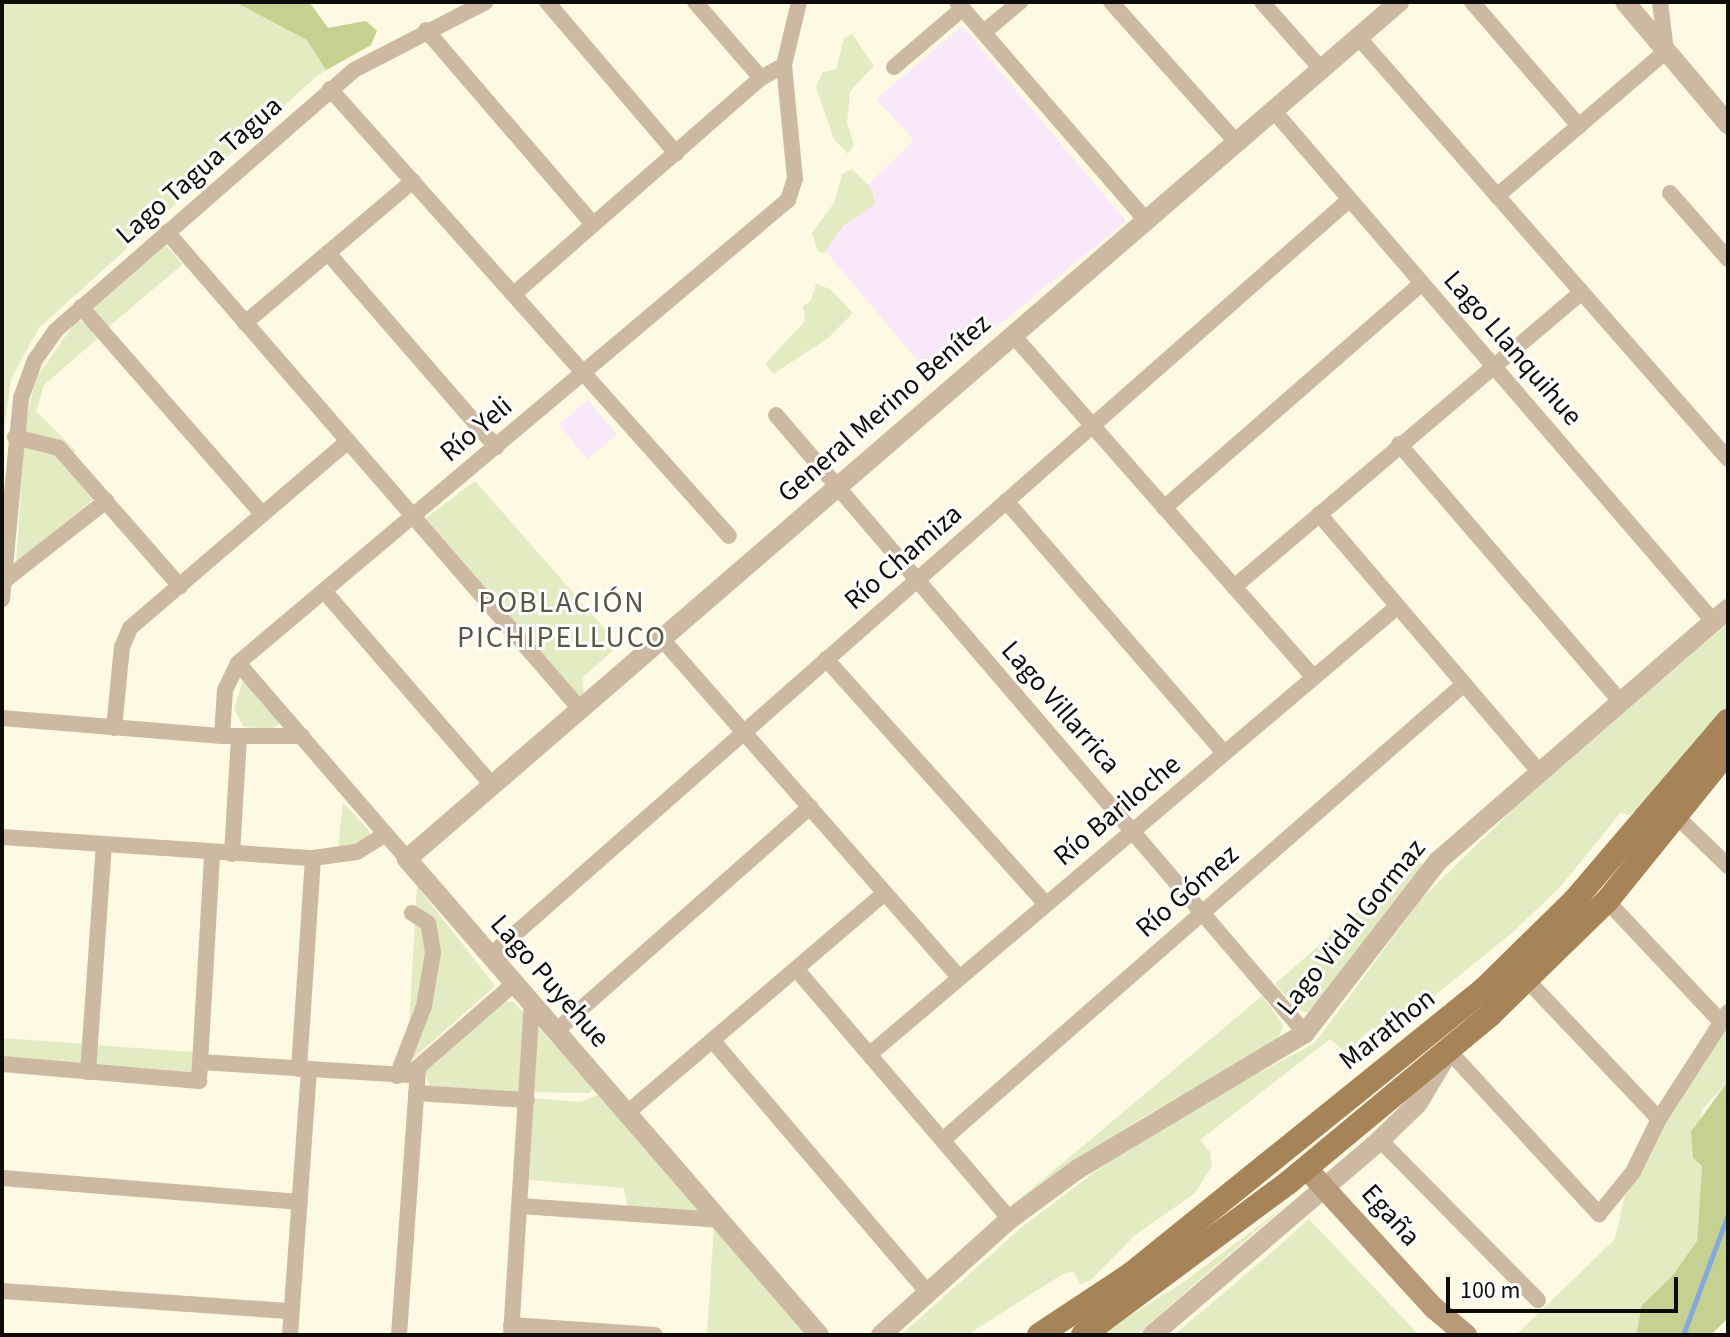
<!DOCTYPE html>
<html>
<head>
<meta charset="utf-8">
<style>
	body { margin:0 }
	#map { position:relative; width:1730px; height:1337px; overflow:hidden; background:#fdf9e3; font-family:"Source Sans 3",sans-serif }
	div>[style] { position:absolute }
	.education>* { inset:0; background:#f8e8fa }
	.green>* { inset:0; background:#e3ebc3 }
	.forest>* { inset:0; background:#c5d190 }
	.stream>* { height:5px; margin:-2.5px; padding:0 2.5px; transform-origin:2.5px; border-radius:2.5px; background:#85a8dd }
	.minor>* { height:16px; margin:-8px; padding:0 8px; transform-origin:8px; border-radius:8px; background:#cdb9a2 }
	.tertiary>* { height:20px; margin:-10px; padding:0 10px; transform-origin:10px; border-radius:10px; background:#cdb9a2 }
	.secondary>* { height:22px; margin:-11px; padding:0 11px; transform-origin:11px; border-radius:11px; background:#b79a77 }
	.primary>* { height:24px; margin:-12px; padding:0 12px; transform-origin:12px; border-radius:12px; background:#a78358 }
	span { translate:-50% -50%; white-space:nowrap; text-align:center; line-height:1.15; -webkit-text-stroke:6px #fff; paint-order:stroke }
	.street-label { font-size:28px; color:#0e0c06 }
	.neighbourhood-label { font-size:30px; color:#5a5644; letter-spacing:2px }
	.frame { position:absolute; inset:0; border:4px solid #0e0c06; pointer-events:none }
	.scale { position:absolute; left:1446px; top:1277px; width:232px; height:36px; box-sizing:border-box; border:4px solid #0e0c06; border-top:0; padding-left:10px; font-size:24px; line-height:28px; white-space:nowrap; color:#0e0c06; -webkit-text-stroke:6px #fff; paint-order:stroke }
</style>
</head>
<body>
<div id="map">
	<div class="education">
		<i style="clip-path:polygon(962px 26px,1126px 221px,933px 379px,814px 237px,914px 140px,876px 99px)"></i>
		<i style="clip-path:polygon(588px 400px,617px 435px,587px 459px,559px 424px)"></i>
	</div>
	<div class="green">
		<i style="clip-path:polygon(2px 2px,309px 2px,328px 28px,366px 21px,377px 31px,371px 45px,318px 75px,39px 328px,11px 379px,2px 444px)"></i>
		<i style="clip-path:polygon(852px 34px,874px 66px,850px 91px,847px 123px,854px 144px,848px 154px,834px 139px,816px 87px,823px 72px,836px 69px,844px 38px)"></i>
		<i style="clip-path:polygon(852px 169px,871px 188px,875px 204px,843px 226px,824px 253px,818px 251px,812px 233px,834px 203px,842px 174px)"></i>
		<i style="clip-path:polygon(163px 243px,183px 264px,106px 329px,94px 316px,92px 305px)"></i>
		<i style="clip-path:polygon(816px 284px,830px 289px,853px 313px,827px 339px,773px 374px,766px 363px,805px 321px,803px 306px,811px 301px)"></i>
		<i style="clip-path:polygon(77px 320px,87px 324px,97px 339px,44px 385px,36px 411px,76px 451px,71px 456px,23px 434px,36px 378px)"></i>
		<i style="clip-path:polygon(24px 446px,51px 449px,95px 498px,16px 563px)"></i>
		<i style="clip-path:polygon(475px 481px,619px 645px,582px 678px,584px 694px,580px 698px,426px 518px)"></i>
		<i style="clip-path:polygon(1728px 623px,1728px 708px,1646px 803px,1629px 815px,1621px 812px,1561px 886px,1513px 932px,1386px 1035px,1372px 1028px,1346px 1053px,1330px 1039px,1200px 1140px,1210px 1152px,1212px 1166px,1195px 1193px,1134px 1236px,1091px 1280px,1080px 1284px,1073px 1271px,1063px 1274px,967px 1335px,901px 1335px,1022px 1227px,1148px 1132px,1315px 1043px,1422px 898px,1521px 802px)"></i>
		<i style="clip-path:polygon(243px 681px,281px 723px,271px 729px,244px 727px,234px 709px)"></i>
		<i style="clip-path:polygon(343px 803px,368px 829px,370px 836px,361px 845px,338px 848px)"></i>
		<i style="clip-path:polygon(1417px 859px,1423px 865px,1316px 1004px,1306px 1013px,1296px 1008px,1275px 984px)"></i>
		<i style="clip-path:polygon(417px 886px,495px 986px,407px 1064px)"></i>
		<i style="clip-path:polygon(1262px 996px,1283px 1025px,1278px 1040px,1135px 1122px,1010px 1207px)"></i>
		<i style="clip-path:polygon(503px 1002px,514px 1002px,528px 1018px,518px 1094px,432px 1091px,424px 1072px)"></i>
		<i style="clip-path:polygon(1728px 1020px,1728px 1081px,1702px 1110px,1693px 1158px,1702px 1166px,1697px 1241px,1673px 1275px,1642px 1305px,1636px 1335px,1516px 1335px,1615px 1239px,1624px 1199px,1661px 1122px,1704px 1065px)"></i>
		<i style="clip-path:polygon(537px 1026px,593px 1089px,590px 1093px,531px 1092px)"></i>
		<i style="clip-path:polygon(2px 1038px,86px 1044px,82px 1066px,2px 1058px)"></i>
		<i style="clip-path:polygon(94px 1045px,193px 1052px,193px 1070px,190px 1075px,96px 1067px)"></i>
		<i style="clip-path:polygon(598px 1095px,698px 1206px,700px 1211px,628px 1211px,624px 1188px,529px 1180px,533px 1098px,580px 1102px)"></i>
		<i style="clip-path:polygon(1285px 1206px,1136px 1335px,1099px 1335px,1181px 1284px)"></i>
		<i style="clip-path:polygon(1309px 1219px,1419px 1335px,1174px 1335px,1264px 1259px)"></i>
		<i style="clip-path:polygon(714px 1226px,812px 1335px,707px 1333px)"></i>
	</div>
	<div class="forest">
		<i style="clip-path:polygon(235px 2px,309px 2px,328px 28px,366px 21px,377px 31px,371px 45px,326px 70px,307px 40px)"></i>
		<i style="clip-path:polygon(1728px 1081px,1728px 1318px,1711px 1335px,1636px 1335px,1642px 1305px,1673px 1275px,1697px 1241px,1702px 1166px,1693px 1158px,1691px 1132px)"></i>
	</div>
	<div class="stream">
		<i style="left:1683px;top:1335px;width:129px;rotate:-69.6deg"></i>
	</div>
	<div class="minor">
		<i style="left:547px;top:2px;width:199px;rotate:49.5deg"></i>
		<i style="left:695px;top:2px;width:101px;rotate:49deg"></i>
		<i style="left:957px;top:2px;width:289px;rotate:49.1deg"></i>
		<i style="left:1111px;top:2px;width:188px;rotate:48.2deg"></i>
		<i style="left:1262px;top:2px;width:89px;rotate:48.6deg"></i>
		<i style="left:1472px;top:2px;width:164px;rotate:49.2deg"></i>
		<i style="left:426px;top:30px;width:256px;rotate:49.3deg"></i>
		<i style="left:984px;top:32px;width:47px;rotate:-39.8deg"></i>
		<i style="left:1358px;top:37px;width:561px;rotate:48.76deg"></i>
		<i style="left:894px;top:67px;width:91px;rotate:-40.5deg"></i>
		<i style="left:330px;top:89px;width:599px;rotate:48.25deg"></i>
		<i style="left:1273px;top:110px;width:674px;rotate:49.27deg"></i>
		<i style="left:1670px;top:193px;width:88px;rotate:48.7deg"></i>
		<i style="left:1497px;top:196px;width:223px;rotate:-40.6deg"></i>
		<i style="left:1666px;top:51px;width:49px;rotate:-97deg"></i>
		<i style="left:167px;top:232px;width:631px;rotate:49.11deg"></i>
		<i style="left:328px;top:253px;width:257px;rotate:49.1deg"></i>
		<i style="left:514px;top:294px;width:328px;rotate:-41.2deg"></i>
		<i style="left:761px;top:78px;width:26px;rotate:-29deg"></i>
		<i style="left:81px;top:307px;width:275px;rotate:48.8deg"></i>
		<i style="left:245px;top:323px;width:220px;rotate:-40.2deg"></i>
		<i style="left:1012px;top:334px;width:456px;rotate:48.7deg"></i>
		<i style="left:776px;top:415px;width:813px;rotate:49.44deg"></i>
		<i style="left:15px;top:437px;width:45px;rotate:14deg"></i>
		<i style="left:59px;top:448px;width:184px;rotate:48.8deg"></i>
		<i style="left:1399px;top:444px;width:338px;rotate:49.3deg"></i>
		<i style="left:1006px;top:501px;width:333px;rotate:49.1deg"></i>
		<i style="left:1164px;top:508px;width:342px;rotate:-41.1deg"></i>
		<i style="left:1319px;top:514px;width:337px;rotate:49.5deg"></i>
		<i style="left:4px;top:581px;width:130px;rotate:-38.1deg"></i>
		<i style="left:1234px;top:587px;width:456px;rotate:-40.3deg"></i>
		<i style="left:324px;top:591px;width:257px;rotate:49.1deg"></i>
		<i style="left:2px;top:599px;width:202px;rotate:-84.6deg"></i>
		<i style="left:21px;top:398px;width:40px;rotate:-69.8deg"></i>
		<i style="left:35px;top:360px;width:35px;rotate:-55deg"></i>
		<i style="left:55px;top:331px;width:397px;rotate:-41.1deg"></i>
		<i style="left:354px;top:70px;width:148px;rotate:-27.3deg"></i>
		<i style="left:661px;top:638px;width:451px;rotate:48.7deg"></i>
		<i style="left:826px;top:659px;width:329px;rotate:48.1deg"></i>
		<i style="left:238px;top:663px;width:259px;rotate:49.2deg"></i>
		<i style="left:2px;top:718px;width:221px;rotate:4.7deg"></i>
		<i style="left:222px;top:736px;width:80px"></i>
		<i style="left:114px;top:728px;width:81px;rotate:-84.4deg"></i>
		<i style="left:122px;top:647px;width:21px;rotate:-67deg"></i>
		<i style="left:130px;top:628px;width:286px;rotate:-40.6deg"></i>
		<i style="left:222px;top:736px;width:46px;rotate:-86.3deg"></i>
		<i style="left:225px;top:690px;width:30px;rotate:-64deg"></i>
		<i style="left:238px;top:663px;width:719px;rotate:-40.09deg"></i>
		<i style="left:788px;top:200px;width:22px;rotate:-72deg"></i>
		<i style="left:795px;top:179px;width:115px;rotate:-95.5deg"></i>
		<i style="left:784px;top:65px;width:65px;rotate:-76.6deg"></i>
		<i style="left:1675px;top:815px;width:74px;rotate:43.9deg"></i>
		<i style="left:2px;top:837px;width:312px;rotate:3.9deg"></i>
		<i style="left:313px;top:858px;width:44px;rotate:-7.8deg"></i>
		<i style="left:357px;top:852px;width:34px;rotate:-32deg"></i>
		<i style="left:232px;top:854px;width:118px;rotate:-86.6deg"></i>
		<i style="left:1607px;top:901px;width:165px;rotate:46.7deg"></i>
		<i style="left:491px;top:955px;width:1144px;rotate:-41.35deg"></i>
		<i style="left:797px;top:970px;width:328px;rotate:49.5deg"></i>
		<i style="left:1528px;top:981px;width:190px;rotate:46.5deg"></i>
		<i style="left:556px;top:1031px;width:339px;rotate:-41.4deg"></i>
		<i style="left:713px;top:1041px;width:328px;rotate:49.5deg"></i>
		<i style="left:1449px;top:1051px;width:222px;rotate:47.4deg"></i>
		<i style="left:1599px;top:1214px;width:54px;rotate:-51deg"></i>
		<i style="left:1633px;top:1172px;width:59px;rotate:-63.9deg"></i>
		<i style="left:1659px;top:1119px;width:127px;rotate:-57.2deg"></i>
		<i style="left:870px;top:1054px;width:692px;rotate:-40.31deg"></i>
		<i style="left:200px;top:1062px;width:209px;rotate:3.6deg"></i>
		<i style="left:409px;top:1075px;width:140px;rotate:-41deg"></i>
		<i style="left:2px;top:1064px;width:198px;rotate:4.9deg"></i>
		<i style="left:199px;top:1081px;width:228px;rotate:-86.7deg"></i>
		<i style="left:299px;top:1069px;width:211px;rotate:-86.2deg"></i>
		<i style="left:88px;top:1072px;width:228px;rotate:-86deg"></i>
		<i style="left:397px;top:1076px;width:75px;rotate:-68.9deg"></i>
		<i style="left:424px;top:1006px;width:54px;rotate:-80.4deg"></i>
		<i style="left:433px;top:953px;width:30px;rotate:-99deg"></i>
		<i style="left:428px;top:923px;width:19px;rotate:-148deg"></i>
		<i style="left:416px;top:1093px;width:111px;rotate:3.6deg"></i>
		<i style="left:627px;top:1113px;width:339px;rotate:-40.5deg"></i>
		<i style="left:945px;top:1138px;width:690px;rotate:-41.18deg"></i>
		<i style="left:1380px;top:1140px;width:225px;rotate:45.4deg"></i>
		<i style="left:2px;top:1178px;width:299px;rotate:4.6deg"></i>
		<i style="left:520px;top:1206px;width:199px;rotate:4deg"></i>
		<i style="left:2px;top:1291px;width:290px;rotate:4deg"></i>
		<i style="left:511px;top:1325px;width:144px;rotate:4deg"></i>
		<i style="left:290px;top:1335px;width:266px;rotate:-85.9deg"></i>
		<i style="left:399px;top:1335px;width:265px;rotate:-85.9deg"></i>
		<i style="left:511px;top:1335px;width:333px;rotate:-86.4deg"></i>
	</div>
	<div class="tertiary">
		<i style="left:1625px;top:2px;width:160px;rotate:49.8deg"></i>
		<i style="left:819px;top:1335px;width:630px;rotate:-130.88deg"></i>
		<i style="left:407px;top:859px;width:1311px;rotate:-40.82deg"></i>
		<i style="left:881px;top:1335px;width:173px;rotate:-42deg"></i>
		<i style="left:1010px;top:1219px;width:84px;rotate:-36.3deg"></i>
		<i style="left:1078px;top:1169px;width:265px;rotate:-30.9deg"></i>
		<i style="left:1305px;top:1033px;width:217px;rotate:-52.3deg"></i>
		<i style="left:1438px;top:861px;width:384px;rotate:-41deg"></i>
		<i style="left:1152px;top:1335px;width:300px;rotate:-40.5deg"></i>
		<i style="left:1380px;top:1140px;width:53px;rotate:-44.2deg"></i>
		<i style="left:1418px;top:1103px;width:61px;rotate:-59.2deg"></i>
	</div>
	<div class="secondary">
		<i style="left:1306px;top:1168px;width:190px;rotate:47.6deg"></i>
		<i style="left:1434px;top:1308px;width:42px;rotate:40.2deg"></i>
	</div>
	<div class="primary">
		<i style="left:1039px;top:1335px;width:110px;rotate:-33.5deg"></i>
		<i style="left:1131px;top:1274px;width:454px;rotate:-38.9deg"></i>
		<i style="left:1484px;top:989px;width:126px;rotate:-44.4deg"></i>
		<i style="left:1574px;top:901px;width:237px;rotate:-49.5deg"></i>
		<i style="left:1083px;top:1335px;width:257px;rotate:-36.6deg"></i>
		<i style="left:1289px;top:1182px;width:261px;rotate:-39.7deg"></i>
		<i style="left:1490px;top:1015px;width:163px;rotate:-44.3deg"></i>
		<i style="left:1607px;top:901px;width:193px;rotate:-51.1deg"></i>
	</div>
	<div class="street-label">
		<span style="left:199px;top:170px;rotate:-41deg">Lago Tagua Tagua</span>
		<span style="left:1513px;top:348px;rotate:49deg">Lago Llanquihue</span>
		<span style="left:884px;top:408px;rotate:-41deg">General Merino Benítez</span>
		<span style="left:476px;top:429px;rotate:-40deg">Río Yeli</span>
		<span style="left:903px;top:557px;rotate:-41deg">Río Chamiza</span>
		<span style="left:1061px;top:707px;rotate:49deg">Lago Villarrica</span>
		<span style="left:1117px;top:810px;rotate:-40deg">Río Bariloche</span>
		<span style="left:1187px;top:891px;rotate:-41deg">Río Gómez</span>
		<span style="left:1351px;top:927px;rotate:-51deg">Lago Vidal Gormaz</span>
		<span style="left:550px;top:981px;rotate:49deg">Lago Puyehue</span>
		<span style="left:1387px;top:1029px;rotate:-38deg">Marathon</span>
		<span style="left:1391px;top:1215px;rotate:48deg">Egaña</span>
	</div>
	<div class="neighbourhood-label">
		<span style="left:562px;top:620px">POBLACIÓN<br>PICHIPELLUCO</span>
	</div>
	<div class="frame"></div>
	<div class="scale">100 m</div>
</div>
</body>
</html>
